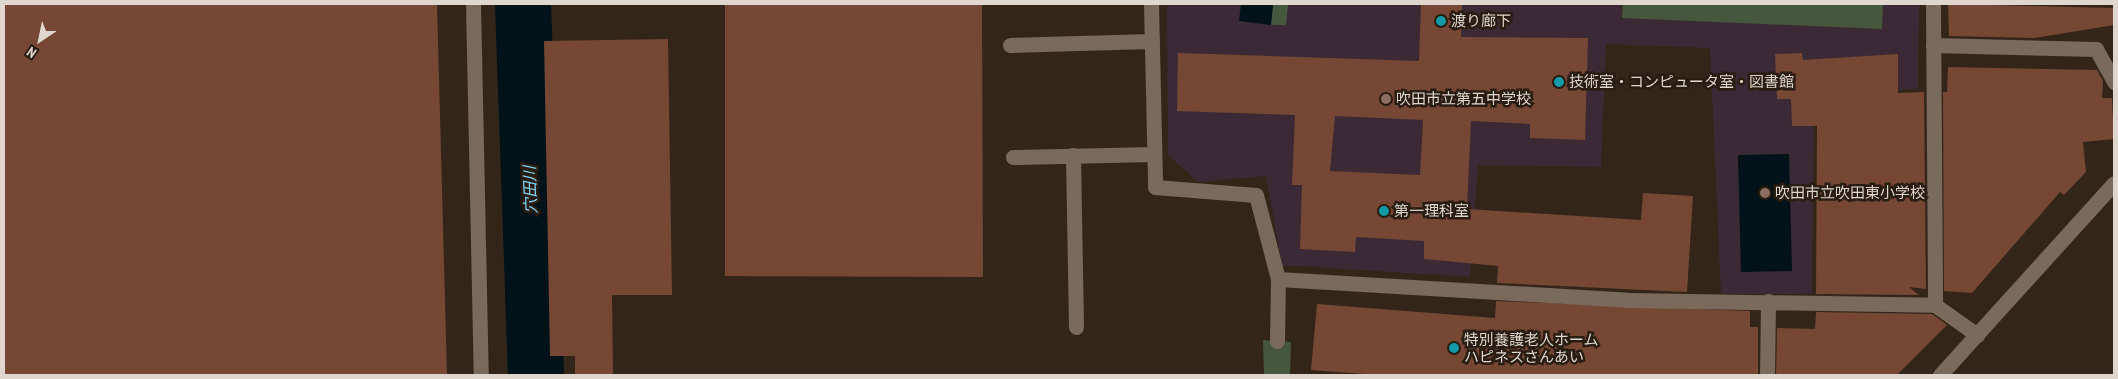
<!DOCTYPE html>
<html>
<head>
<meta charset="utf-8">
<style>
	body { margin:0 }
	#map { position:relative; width:2118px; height:379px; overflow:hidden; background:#332619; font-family:"PT Sans Narrow","Noto Sans JP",sans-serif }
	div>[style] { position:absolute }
	.education>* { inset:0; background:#3b2a35 }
	.green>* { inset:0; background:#45573c }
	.water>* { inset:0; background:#021219 }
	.river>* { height:56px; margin:-28px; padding:0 28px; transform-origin:28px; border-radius:28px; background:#021219 }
	.building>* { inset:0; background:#754734 }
	.minor>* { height:15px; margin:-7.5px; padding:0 7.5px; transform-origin:7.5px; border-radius:7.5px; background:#7a6a5c }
	.dots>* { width:14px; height:14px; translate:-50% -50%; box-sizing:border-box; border:2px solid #291c10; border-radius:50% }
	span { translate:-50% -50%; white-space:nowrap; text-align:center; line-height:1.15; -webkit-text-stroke:5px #291c10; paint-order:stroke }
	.poi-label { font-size:15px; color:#dfd6ce }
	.left { translate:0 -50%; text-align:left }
	.water-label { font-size:16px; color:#7ed6fc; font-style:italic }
	.frame { position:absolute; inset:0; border:5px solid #dfd6ce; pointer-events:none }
	.north { position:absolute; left:15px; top:15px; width:50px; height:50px; -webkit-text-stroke:4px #291c10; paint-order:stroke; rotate:214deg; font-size:14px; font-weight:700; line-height:20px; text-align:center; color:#dfd6ce }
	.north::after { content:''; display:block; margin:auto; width:18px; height:22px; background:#dfd6ce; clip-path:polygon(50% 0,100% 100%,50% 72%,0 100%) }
</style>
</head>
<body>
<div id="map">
	<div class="education">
		<i style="clip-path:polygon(1167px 4px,1919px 4px,1918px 89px,1814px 92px,1812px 294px,1721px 294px,1710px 48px,1606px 44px,1601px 167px,1478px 165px,1470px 277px,1282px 265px,1266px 176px,1198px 182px,1168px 155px)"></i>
	</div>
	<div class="green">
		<i style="clip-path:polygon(1266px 4px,1288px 4px,1286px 25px,1271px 25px,1273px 5px)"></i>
		<i style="clip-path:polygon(1623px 4px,1883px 4px,1882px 29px,1622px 18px)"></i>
		<i style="clip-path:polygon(1263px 340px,1291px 342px,1290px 375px,1264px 375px)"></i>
	</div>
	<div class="water">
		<i style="clip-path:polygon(1241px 4px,1273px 4px,1271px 25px,1239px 21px)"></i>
		<i style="clip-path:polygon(1789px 154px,1792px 271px,1741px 272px,1738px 155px)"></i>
	</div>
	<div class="river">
		<i style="left:523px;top:4px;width:371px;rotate:88deg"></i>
	</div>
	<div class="building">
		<i style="clip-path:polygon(4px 4px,437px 4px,447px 375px,4px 375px)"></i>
		<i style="clip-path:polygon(725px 4px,982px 4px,983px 277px,725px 276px)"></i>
		<i style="clip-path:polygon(evenodd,1421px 4px,1462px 4px,1461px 37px,1588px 38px,1585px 140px,1530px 138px,1530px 124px,1471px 121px,1467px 209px,1641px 220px,1643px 193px,1693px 196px,1687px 292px,1497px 283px,1498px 266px,1424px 259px,1424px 241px,1356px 237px,1355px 252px,1300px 249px,1302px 185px,1292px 185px,1295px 115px,1177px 111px,1178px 53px,1419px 61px,1421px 4px,1335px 116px,1423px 120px,1420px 175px,1330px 171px,1335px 116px)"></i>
		<i style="clip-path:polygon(1948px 4px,2114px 8px,2114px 25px,2035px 38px,1949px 36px)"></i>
		<i style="clip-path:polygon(668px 39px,672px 295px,612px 295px,613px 375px,575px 375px,575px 356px,550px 356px,544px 41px)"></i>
		<i style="clip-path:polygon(1802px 53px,1803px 60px,1898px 54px,1898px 93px,1924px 92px,1926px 289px,1909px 287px,1919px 295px,1816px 294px,1817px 126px,1792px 126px,1791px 99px,1777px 99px,1775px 54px)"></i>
		<i style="clip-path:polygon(1948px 67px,2097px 70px,2103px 81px,2102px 98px,2112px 98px,2114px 139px,2083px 142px,2086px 172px,2064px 195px,2060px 192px,1972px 293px,1944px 291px,1943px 92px,1947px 92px)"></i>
		<i style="clip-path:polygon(1496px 301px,1750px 311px,1750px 327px,1758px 327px,1758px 375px,1378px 375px,1311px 370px,1317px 304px,1495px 318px)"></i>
		<i style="clip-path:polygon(1816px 312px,1932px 314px,1947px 325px,1897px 375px,1776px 375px,1777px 328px,1815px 329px)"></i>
	</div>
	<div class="minor">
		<i style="left:473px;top:4px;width:371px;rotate:88.8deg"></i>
		<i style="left:1151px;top:4px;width:183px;rotate:88.7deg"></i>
		<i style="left:1155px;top:187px;width:101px;rotate:4.5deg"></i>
		<i style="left:1256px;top:195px;width:87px;rotate:75.3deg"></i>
		<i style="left:1278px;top:279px;width:350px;rotate:3.4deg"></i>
		<i style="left:1627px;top:300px;width:308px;rotate:0.9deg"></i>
		<i style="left:1933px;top:4px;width:301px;rotate:89.6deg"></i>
		<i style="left:1935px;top:305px;width:52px;rotate:35.5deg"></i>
		<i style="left:1010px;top:45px;width:142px;rotate:-1.6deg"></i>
		<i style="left:1933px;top:45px;width:163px;rotate:1.4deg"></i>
		<i style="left:2096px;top:49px;width:38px;rotate:61deg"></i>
		<i style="left:1073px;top:155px;width:172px;rotate:89deg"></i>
		<i style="left:1013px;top:157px;width:141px;rotate:-1.2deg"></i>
		<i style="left:1277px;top:341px;width:62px;rotate:-89.1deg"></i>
		<i style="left:1767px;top:375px;width:74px;rotate:-89.2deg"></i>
		<i style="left:1940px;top:375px;width:259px;rotate:-47.8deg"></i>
	</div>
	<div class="dots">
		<i style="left:1441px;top:21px;background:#0f9aa8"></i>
		<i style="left:1559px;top:82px;background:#0f9aa8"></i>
		<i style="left:1386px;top:99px;background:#8d6e63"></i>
		<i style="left:1765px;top:193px;background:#8d6e63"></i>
		<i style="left:1384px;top:211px;background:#0f9aa8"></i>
		<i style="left:1454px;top:348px;background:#0f9aa8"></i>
	</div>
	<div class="poi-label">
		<span class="left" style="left:1451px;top:21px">渡り廊下</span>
		<span class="left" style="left:1569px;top:82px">技術室・コンピュータ室・図書館</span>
		<span class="left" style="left:1396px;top:99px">吹田市立第五中学校</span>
		<span class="left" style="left:1775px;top:193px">吹田市立吹田東小学校</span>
		<span class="left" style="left:1394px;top:211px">第一理科室</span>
		<span class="left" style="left:1464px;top:348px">特別養護老人ホーム<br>ハピネスさんあい</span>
	</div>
	<div class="water-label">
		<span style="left:530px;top:190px;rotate:-92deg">穴田川</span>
	</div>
	<div class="frame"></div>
	<div class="north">N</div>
</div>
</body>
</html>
